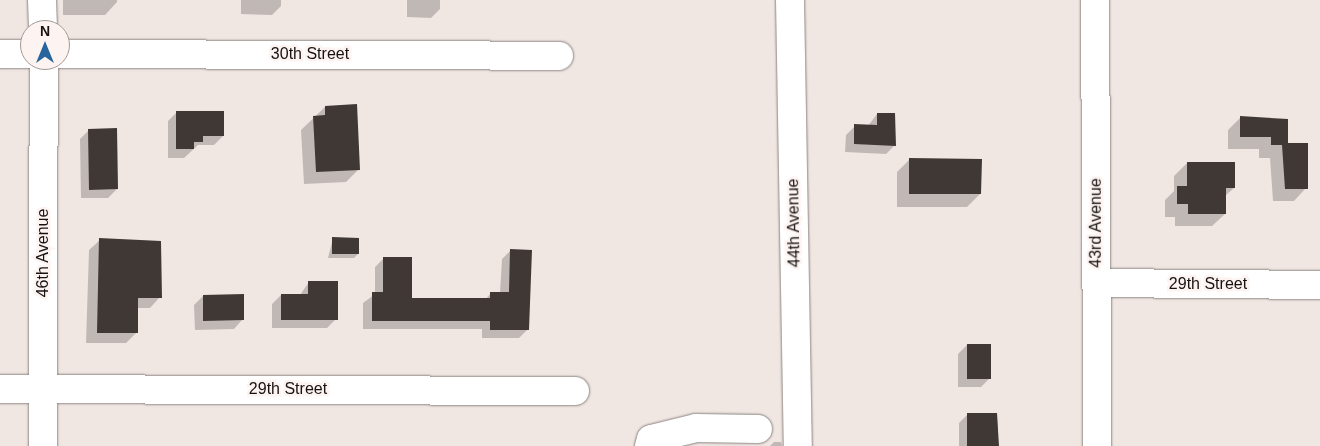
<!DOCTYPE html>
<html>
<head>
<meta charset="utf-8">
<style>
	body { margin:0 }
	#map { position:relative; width:1320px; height:446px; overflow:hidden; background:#f0e7e3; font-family:Helvetica,sans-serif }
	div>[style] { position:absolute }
	.shadow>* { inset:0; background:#0003 }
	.building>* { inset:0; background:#3f3835 }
	.roads { filter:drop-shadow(0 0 1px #8c8481) drop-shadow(0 0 1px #8c8481) }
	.minor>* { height:28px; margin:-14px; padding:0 14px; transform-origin:14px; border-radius:14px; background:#fff }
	span { translate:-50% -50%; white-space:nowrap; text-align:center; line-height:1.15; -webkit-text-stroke:5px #fdf4f1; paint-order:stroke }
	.street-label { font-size:16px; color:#151211 }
	.north { position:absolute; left:20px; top:20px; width:50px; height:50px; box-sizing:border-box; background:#fdf4f1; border:1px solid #a09a97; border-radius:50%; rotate:0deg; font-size:14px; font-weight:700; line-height:20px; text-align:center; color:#151211 }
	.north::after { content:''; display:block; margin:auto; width:18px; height:22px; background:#28659c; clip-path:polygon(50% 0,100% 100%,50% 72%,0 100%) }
</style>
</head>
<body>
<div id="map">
	<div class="shadow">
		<i style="clip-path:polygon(63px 0,117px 0,117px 2px,105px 15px,63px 15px)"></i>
		<i style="clip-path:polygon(241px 0,281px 0,281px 6px,272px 15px,241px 14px)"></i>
		<i style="clip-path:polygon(407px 0,440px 0,440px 9px,431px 18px,407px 17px)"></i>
		<i style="clip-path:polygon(325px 107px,359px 169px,346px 182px,304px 184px,301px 130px)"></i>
		<i style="clip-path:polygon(177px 112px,223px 136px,214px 145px,198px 145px,184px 158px,168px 158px,168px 121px)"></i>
		<i style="clip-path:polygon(877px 114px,895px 145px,886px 154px,845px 152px,846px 135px,855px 126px,868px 126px)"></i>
		<i style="clip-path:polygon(1241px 117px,1286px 144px,1306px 188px,1294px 201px,1273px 201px,1270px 158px,1259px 158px,1259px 149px,1228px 149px,1228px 130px)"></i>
		<i style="clip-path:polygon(89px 130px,117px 189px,108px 198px,81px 198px,80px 139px)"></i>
		<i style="clip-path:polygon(910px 159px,980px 194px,967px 207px,897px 207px,897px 172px)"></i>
		<i style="clip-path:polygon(1187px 163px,1234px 188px,1225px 196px,1225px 214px,1212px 226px,1175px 226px,1175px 217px,1165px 217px,1165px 200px,1174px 191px,1174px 176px)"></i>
		<i style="clip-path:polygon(333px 238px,358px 254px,354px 258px,328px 258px)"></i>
		<i style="clip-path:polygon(100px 240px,160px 297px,150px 308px,137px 308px,137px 332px,126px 343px,86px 343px,89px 250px)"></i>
		<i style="clip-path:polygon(511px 250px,528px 329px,519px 338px,482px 338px,482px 329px,363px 329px,363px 303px,375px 294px,375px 267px,384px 258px,411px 300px,485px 300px,491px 293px,500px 293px,502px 259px)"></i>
		<i style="clip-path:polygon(309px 282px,336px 319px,327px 328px,272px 328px,272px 304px,281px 295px,300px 295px)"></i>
		<i style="clip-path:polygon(203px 296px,242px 320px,234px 329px,195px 330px,194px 305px)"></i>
		<i style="clip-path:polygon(967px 345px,990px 378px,981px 387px,958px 387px,958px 354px)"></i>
		<i style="clip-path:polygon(968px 414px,995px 446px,959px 446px,959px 423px)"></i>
		<i style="clip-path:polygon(774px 442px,781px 442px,782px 446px,770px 446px)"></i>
	</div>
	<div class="building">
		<i style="clip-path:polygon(357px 104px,360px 170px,316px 172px,313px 116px,325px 115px,325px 106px)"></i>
		<i style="clip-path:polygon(176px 111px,224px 111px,224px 136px,203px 136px,203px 142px,194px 142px,194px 149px,176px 149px)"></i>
		<i style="clip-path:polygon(877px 113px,895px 113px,896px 146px,854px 144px,854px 124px,877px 125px)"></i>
		<i style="clip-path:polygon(1240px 116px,1288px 119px,1288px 143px,1308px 143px,1308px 189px,1285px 189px,1282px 145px,1271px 145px,1271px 137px,1240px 137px)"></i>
		<i style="clip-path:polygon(117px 128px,118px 189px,89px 190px,88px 129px)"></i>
		<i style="clip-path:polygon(909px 158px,982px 159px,981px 194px,909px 194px)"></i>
		<i style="clip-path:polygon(1187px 162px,1235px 162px,1235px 188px,1226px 188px,1226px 214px,1188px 214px,1188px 204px,1177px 204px,1177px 186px,1187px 186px)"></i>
		<i style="clip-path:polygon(332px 237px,359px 238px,359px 254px,332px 254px)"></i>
		<i style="clip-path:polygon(99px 238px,161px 241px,162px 298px,138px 298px,138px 333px,97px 333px)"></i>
		<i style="clip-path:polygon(510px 249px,532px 250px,529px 330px,490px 330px,490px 321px,372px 321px,372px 292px,383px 292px,383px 257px,412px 257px,412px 298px,490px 298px,490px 292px,509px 292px)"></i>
		<i style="clip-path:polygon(308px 281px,338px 281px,338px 320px,281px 320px,281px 294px,308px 294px)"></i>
		<i style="clip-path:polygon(244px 294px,244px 320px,203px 321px,203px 295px)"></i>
		<i style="clip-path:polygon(967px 344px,991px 344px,991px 379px,967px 379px)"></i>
		<i style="clip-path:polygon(967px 413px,997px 413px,999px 446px,967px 446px)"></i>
	</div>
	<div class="roads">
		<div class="minor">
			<i style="left:42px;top:0;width:30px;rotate:88deg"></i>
			<i style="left:790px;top:0;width:446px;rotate:89deg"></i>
			<i style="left:1095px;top:0;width:446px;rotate:89.7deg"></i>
			<i style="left:0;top:54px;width:30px"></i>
			<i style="left:60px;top:54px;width:499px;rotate:0.2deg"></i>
			<i style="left:1096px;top:283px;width:224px;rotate:0.5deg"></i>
			<i style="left:0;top:389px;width:575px;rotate:0.2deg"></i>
			<i style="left:43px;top:446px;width:386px;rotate:-89.9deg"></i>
			<i style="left:649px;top:446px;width:7px;rotate:-74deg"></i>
			<i style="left:651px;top:439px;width:46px;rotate:-13.7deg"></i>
			<i style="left:696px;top:428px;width:62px;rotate:0.9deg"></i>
		</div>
	</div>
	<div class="street-label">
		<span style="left:310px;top:54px">30th Street</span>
		<span style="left:794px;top:223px;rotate:-91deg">44th Avenue</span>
		<span style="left:1096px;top:223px;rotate:-90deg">43rd Avenue</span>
		<span style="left:43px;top:253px;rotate:-90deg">46th Avenue</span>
		<span style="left:1208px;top:284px">29th Street</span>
		<span style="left:288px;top:389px">29th Street</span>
	</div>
	<div class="north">N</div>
</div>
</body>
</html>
